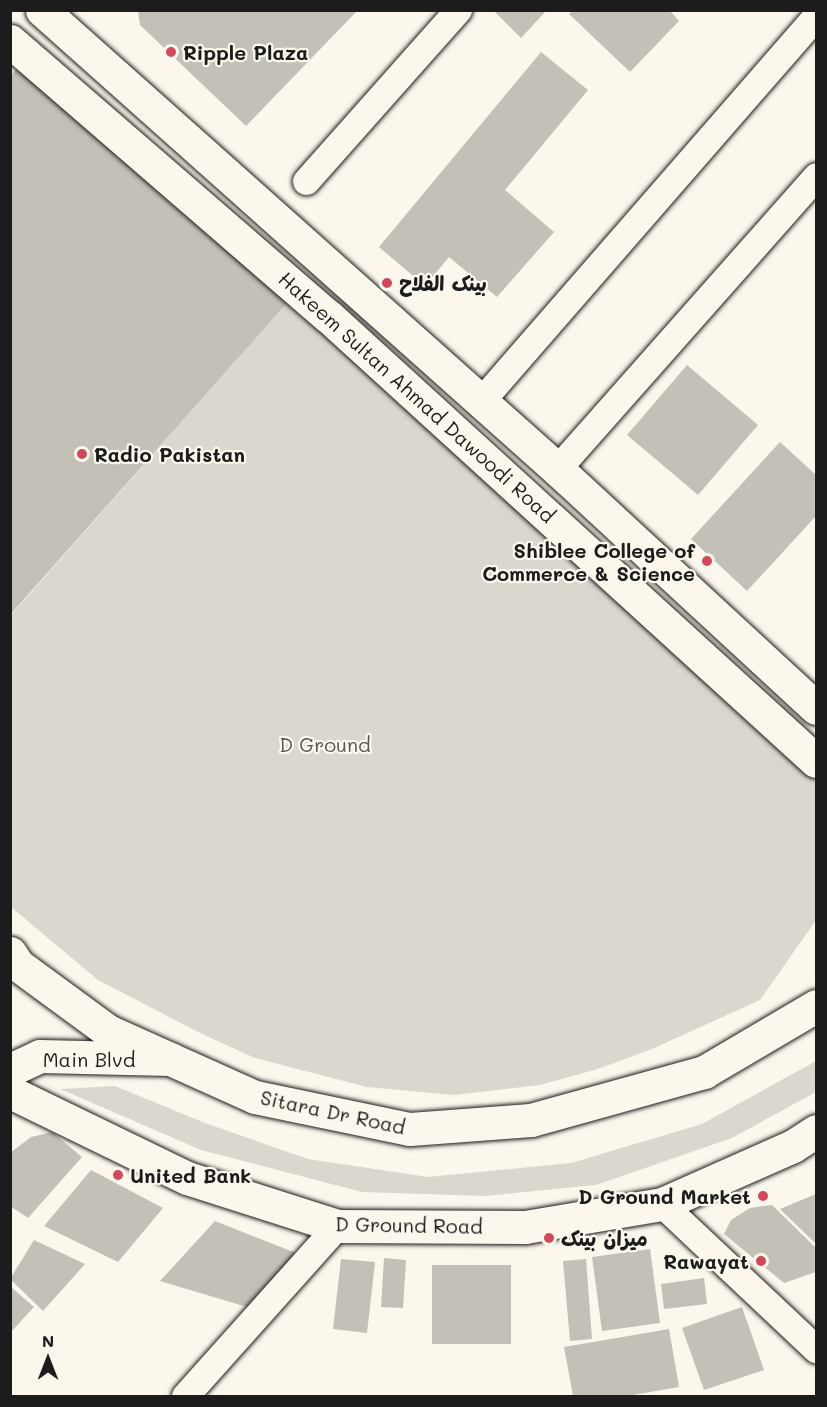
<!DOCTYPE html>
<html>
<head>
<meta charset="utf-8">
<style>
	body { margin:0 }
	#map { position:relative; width:827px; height:1407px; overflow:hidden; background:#fbf7ec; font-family:Mali,"Playpen Sans Arabic",sans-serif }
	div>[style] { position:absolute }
	.green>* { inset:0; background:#dad7ce }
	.building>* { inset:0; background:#c3c0b8 }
	.roads { filter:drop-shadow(0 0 2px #1c1c1c) drop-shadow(0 0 2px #1c1c1c) }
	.minor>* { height:27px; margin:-13.5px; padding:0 13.5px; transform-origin:13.5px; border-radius:13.5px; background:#fbf7ec }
	.tertiary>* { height:33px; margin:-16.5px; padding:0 16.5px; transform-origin:16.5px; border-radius:16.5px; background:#fbf7ec }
	.secondary>* { height:33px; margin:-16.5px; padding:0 16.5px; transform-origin:16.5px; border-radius:16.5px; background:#fbf7ec }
	.dots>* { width:16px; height:16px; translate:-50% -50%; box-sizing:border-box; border:3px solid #fbf7ec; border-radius:50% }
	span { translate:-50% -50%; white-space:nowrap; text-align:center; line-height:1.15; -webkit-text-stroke:4.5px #fbf7ec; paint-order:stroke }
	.poi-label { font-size:20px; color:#1c1c1c; font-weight:700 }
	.left { translate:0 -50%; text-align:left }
	.right { translate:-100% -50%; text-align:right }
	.street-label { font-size:20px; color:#1c1c1c }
	.park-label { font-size:20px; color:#555451 }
	.frame { position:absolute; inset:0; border:12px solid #1c1c1c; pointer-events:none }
	.north { position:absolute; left:18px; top:1329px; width:60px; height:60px; -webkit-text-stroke:4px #fbf7ec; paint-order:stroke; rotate:0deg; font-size:16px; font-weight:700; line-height:24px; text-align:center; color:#1c1c1c }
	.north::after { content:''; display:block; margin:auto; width:21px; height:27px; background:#1c1c1c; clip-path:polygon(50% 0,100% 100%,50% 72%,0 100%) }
</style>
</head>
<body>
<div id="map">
	<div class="green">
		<i style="clip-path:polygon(295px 294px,816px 773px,816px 920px,760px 1000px,652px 1049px,598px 1069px,540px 1085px,454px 1095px,367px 1087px,255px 1058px,202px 1034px,98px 980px,11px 907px,11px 615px)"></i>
		<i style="clip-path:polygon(816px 1061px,816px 1092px,732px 1138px,596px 1185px,485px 1196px,362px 1192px,201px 1150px,60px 1089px,115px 1086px,205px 1123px,308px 1159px,428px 1177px,571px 1163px,702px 1124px)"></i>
	</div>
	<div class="building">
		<i style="clip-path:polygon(138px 10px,358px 10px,246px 126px,140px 25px)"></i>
		<i style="clip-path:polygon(493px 10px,547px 10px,521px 38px)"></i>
		<i style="clip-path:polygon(573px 10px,669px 10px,679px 21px,630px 72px,569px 14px)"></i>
		<i style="clip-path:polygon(541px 52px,588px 90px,505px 190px,554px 232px,497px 297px,449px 257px,425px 286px,379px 247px)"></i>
		<i style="clip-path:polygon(23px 62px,295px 294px,10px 615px,10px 76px)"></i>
		<i style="clip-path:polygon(687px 365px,758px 425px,698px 495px,627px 435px)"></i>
		<i style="clip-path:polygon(780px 442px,816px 475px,816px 516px,747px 591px,691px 539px)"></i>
		<i style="clip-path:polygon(52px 1132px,82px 1157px,28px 1218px,10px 1206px,10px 1153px,31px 1137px)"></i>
		<i style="clip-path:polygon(91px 1170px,163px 1208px,118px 1262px,44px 1226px)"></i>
		<i style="clip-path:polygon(816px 1194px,816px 1244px,780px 1209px)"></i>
		<i style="clip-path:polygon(772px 1205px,816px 1248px,816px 1272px,784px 1283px,724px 1234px,731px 1220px,750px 1208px)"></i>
		<i style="clip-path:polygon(215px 1221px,296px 1253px,247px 1307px,160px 1281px)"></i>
		<i style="clip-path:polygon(34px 1240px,85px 1264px,43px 1311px,10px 1279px)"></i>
		<i style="clip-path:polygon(650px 1249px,660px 1323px,602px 1331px,592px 1257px)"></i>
		<i style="clip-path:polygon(384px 1258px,406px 1260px,403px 1308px,381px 1307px)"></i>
		<i style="clip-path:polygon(341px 1259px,375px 1262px,367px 1333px,333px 1329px)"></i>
		<i style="clip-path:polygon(586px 1259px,592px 1339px,570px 1341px,563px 1261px)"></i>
		<i style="clip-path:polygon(432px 1265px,511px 1265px,511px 1344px,432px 1344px)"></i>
		<i style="clip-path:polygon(704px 1278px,707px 1304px,664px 1309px,661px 1284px)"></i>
		<i style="clip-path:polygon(10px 1286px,34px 1307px,10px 1333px)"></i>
		<i style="clip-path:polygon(742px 1307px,764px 1370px,704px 1390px,682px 1328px)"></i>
		<i style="clip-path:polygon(669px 1329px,679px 1387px,627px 1396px,573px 1396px,564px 1347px)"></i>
	</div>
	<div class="roads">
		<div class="minor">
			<i style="left:306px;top:181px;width:229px;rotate:-48.4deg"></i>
			<i style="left:480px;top:402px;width:512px;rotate:-48.96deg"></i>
			<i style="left:557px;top:469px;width:391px;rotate:-48.5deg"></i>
			<i style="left:662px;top:1204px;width:212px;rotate:43.3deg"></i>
			<i style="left:185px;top:1396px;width:228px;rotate:-48.2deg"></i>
		</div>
		<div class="tertiary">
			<i style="left:42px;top:10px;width:690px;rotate:41.71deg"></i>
			<i style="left:557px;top:469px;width:352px;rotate:42.7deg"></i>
			<i style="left:10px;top:41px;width:420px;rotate:40.9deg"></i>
			<i style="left:328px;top:316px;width:660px;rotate:42.36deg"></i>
			<i style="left:10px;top:953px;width:14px;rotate:56deg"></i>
			<i style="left:18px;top:965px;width:112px;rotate:36.3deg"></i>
			<i style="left:108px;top:1031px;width:161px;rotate:24.2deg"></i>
			<i style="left:255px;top:1097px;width:158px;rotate:11.7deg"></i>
			<i style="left:410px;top:1129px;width:121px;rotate:-4.3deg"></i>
			<i style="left:531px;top:1120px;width:180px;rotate:-15.5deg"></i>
			<i style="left:704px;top:1072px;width:130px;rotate:-30.5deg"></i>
			<i style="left:10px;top:1092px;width:197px;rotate:25.9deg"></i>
			<i style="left:187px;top:1178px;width:157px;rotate:17.7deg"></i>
			<i style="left:337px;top:1226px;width:188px;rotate:0.3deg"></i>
			<i style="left:525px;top:1227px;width:139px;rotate:-9.5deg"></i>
			<i style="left:662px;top:1204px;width:143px;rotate:-23.9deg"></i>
			<i style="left:793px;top:1146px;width:27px;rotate:-33deg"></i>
		</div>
		<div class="secondary">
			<i style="left:10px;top:1070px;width:33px;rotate:-25deg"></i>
			<i style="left:40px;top:1056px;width:130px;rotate:1.3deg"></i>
		</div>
	</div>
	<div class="dots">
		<i style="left:171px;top:52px;background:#d1495b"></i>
		<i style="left:387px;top:283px;background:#d1495b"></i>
		<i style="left:82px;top:454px;background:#d1495b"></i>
		<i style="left:707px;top:561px;background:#d1495b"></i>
		<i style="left:118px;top:1175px;background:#d1495b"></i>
		<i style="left:763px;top:1196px;background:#d1495b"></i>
		<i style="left:549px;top:1238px;background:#d1495b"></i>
		<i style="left:761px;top:1261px;background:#d1495b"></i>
	</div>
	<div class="poi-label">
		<span class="left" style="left:183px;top:52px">Ripple Plaza</span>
		<span class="left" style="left:399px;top:283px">بینک الفلاح</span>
		<span class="left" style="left:94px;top:454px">Radio Pakistan</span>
		<span class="right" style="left:695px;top:562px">Shiblee College of<br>Commerce &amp; Science</span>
		<span class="left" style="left:130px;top:1175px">United Bank</span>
		<span class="right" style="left:751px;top:1196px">D Ground Market</span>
		<span class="left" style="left:561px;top:1238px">میزان بینک</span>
		<span class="right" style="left:749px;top:1261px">Rawayat</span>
	</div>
	<div class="street-label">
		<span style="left:417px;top:397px;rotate:42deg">Hakeem Sultan Ahmad Dawoodi Road</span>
		<span style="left:89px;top:1059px">Main Blvd</span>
		<span style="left:333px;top:1112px;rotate:12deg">Sitara Dr Road</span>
		<span style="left:409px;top:1225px;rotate:1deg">D Ground Road</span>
	</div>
	<div class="park-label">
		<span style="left:325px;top:744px">D Ground</span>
	</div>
	<div class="frame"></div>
	<div class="north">N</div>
</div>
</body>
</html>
